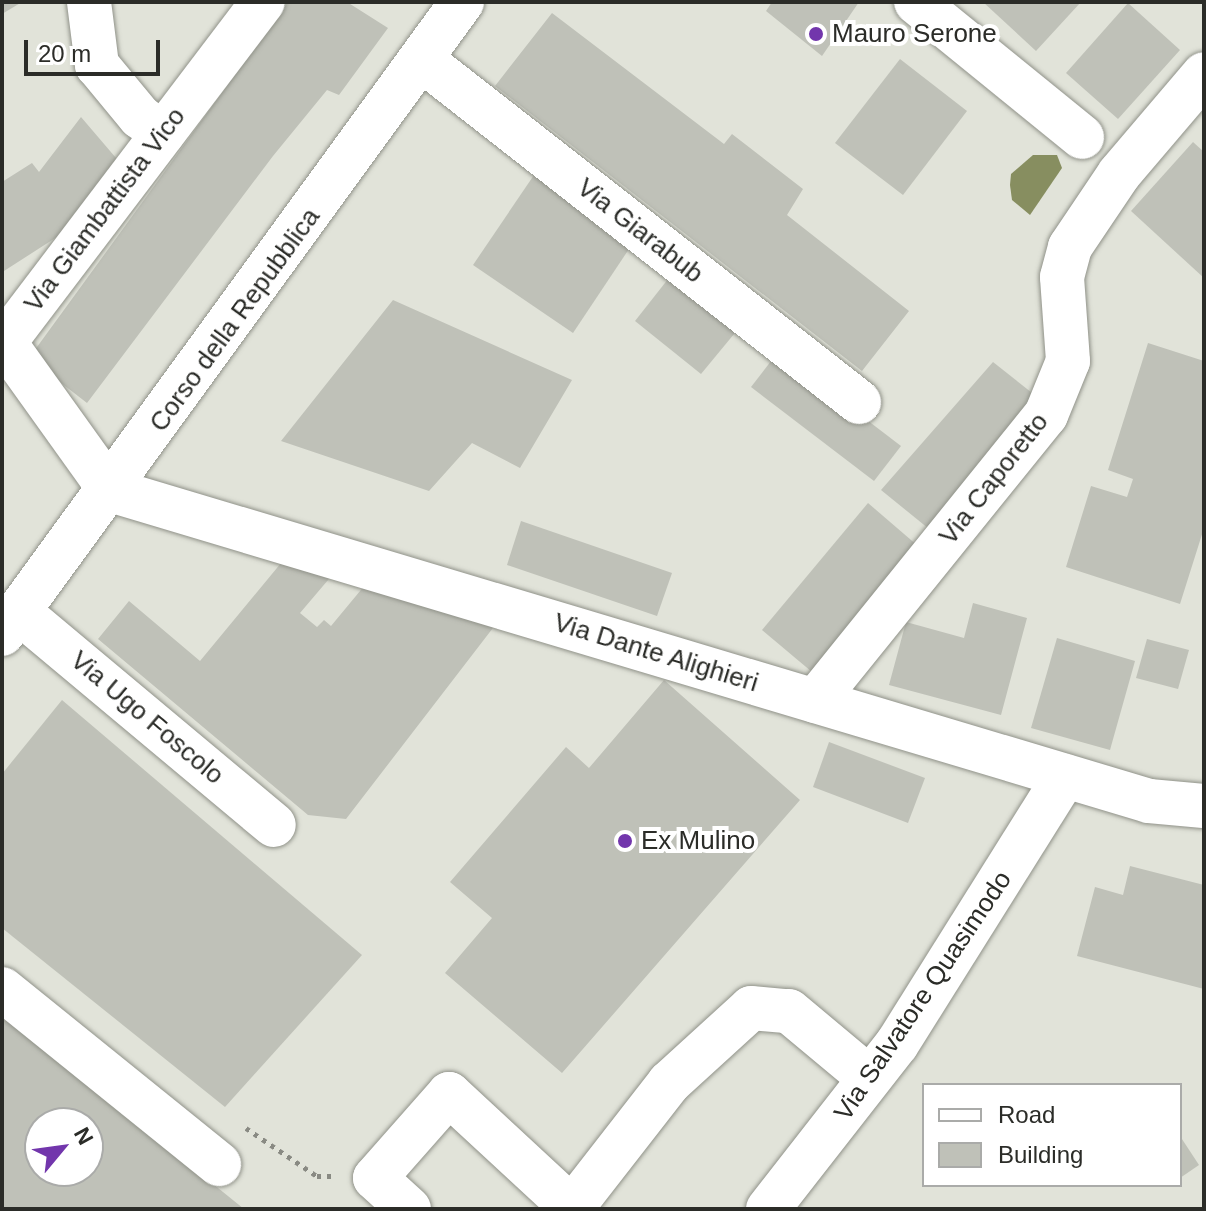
<!DOCTYPE html>
<html>
<head>
<meta charset="utf-8">
<style>
	body { margin:0 }
	#map { position:relative; width:1206px; height:1211px; overflow:hidden; background:#e1e3d9; font-family:Arial,sans-serif }
	div>[style] { position:absolute }
	.water>* { inset:0; background:#878e60 }
	.building>* { inset:0; background:#bfc1b8 }
	.path>* { height:5px; margin-top:-2.5px; transform-origin:0; background:repeating-linear-gradient(90deg,#898a83 0 4px,transparent 0 10px) }
	.roads { filter:drop-shadow(0 0 2px #909289) drop-shadow(0 0 2px #909289) }
	.minor>* { height:44px; margin:-22px; padding:0 22px; transform-origin:22px; border-radius:22px; background:#fff }
	.dots>* { width:22px; height:22px; translate:-50% -50%; box-sizing:border-box; border:4px solid #fff; border-radius:50% }
	span { translate:-50% -50%; white-space:nowrap; text-align:center; line-height:1.15; -webkit-text-stroke:8px #fff; paint-order:stroke }
	.poi-label { font-size:26px; color:#2b2c28 }
	.left { translate:0 -50%; text-align:left }
	.street-label { font-size:26px; color:#2b2c28 }
	.frame { position:absolute; inset:0; border:4px solid #2b2c28; pointer-events:none }
	.legend { position:absolute; left:922px; top:1083px; width:260px; height:104px; box-sizing:border-box; background:#fff; border:2px solid #aaaba9; margin:0; padding:10px 14px; list-style:none; font-size:24px; color:#2b2c28 }
	.legend li { display:flex; align-items:center; gap:16px; height:40px }
	.legend b { width:40px; border:2px solid #aaaba9 }
	.north { position:absolute; left:24px; top:1107px; width:80px; height:80px; box-sizing:border-box; background:#fff; border:2px solid #aaaba9; border-radius:50%; rotate:61deg; font-size:22px; font-weight:700; line-height:32px; text-align:center; color:#2b2c28 }
	.north::after { content:''; display:block; margin:auto; width:28px; height:36px; background:#7236ac; clip-path:polygon(50% 0,100% 100%,50% 72%,0 100%) }
	.scale { position:absolute; left:24px; top:40px; width:136px; height:36px; box-sizing:border-box; border:4px solid #2b2c28; border-top:0; padding-left:10px; font-size:24px; line-height:28px; white-space:nowrap; color:#2b2c28; -webkit-text-stroke:6px #fff; paint-order:stroke }
</style>
</head>
<body>
<div id="map">
	<div class="water">
		<i style="clip-path:polygon(1033px 155px,1057px 155px,1062px 168px,1030px 215px,1012px 200px,1010px 185px,1011px 174px)"></i>
	</div>
	<div class="building">
		<i style="clip-path:polygon(2px 2px,22px 2px,2px 14px)"></i>
		<i style="clip-path:polygon(288px 2px,347px 2px,388px 28px,339px 95px,327px 90px,273px 156px,87px 403px,29px 358px)"></i>
		<i style="clip-path:polygon(772px 2px,859px 2px,822px 56px,766px 11px)"></i>
		<i style="clip-path:polygon(983px 2px,1081px 2px,1036px 51px)"></i>
		<i style="clip-path:polygon(1128px 3px,1180px 50px,1118px 119px,1066px 73px)"></i>
		<i style="clip-path:polygon(552px 13px,724px 144px,732px 134px,803px 189px,787px 215px,909px 311px,862px 371px,495px 86px)"></i>
		<i style="clip-path:polygon(900px 59px,967px 111px,903px 195px,835px 143px)"></i>
		<i style="clip-path:polygon(81px 117px,122px 165px,74px 226px,4px 271px,2px 182px,32px 163px,39px 172px)"></i>
		<i style="clip-path:polygon(1193px 142px,1204px 152px,1204px 278px,1131px 211px)"></i>
		<i style="clip-path:polygon(534px 175px,633px 243px,573px 333px,473px 265px)"></i>
		<i style="clip-path:polygon(672px 274px,739px 328px,701px 374px,635px 321px)"></i>
		<i style="clip-path:polygon(393px 300px,572px 380px,520px 468px,472px 443px,429px 491px,281px 441px)"></i>
		<i style="clip-path:polygon(1148px 343px,1204px 361px,1204px 528px,1180px 604px,1066px 567px,1091px 486px,1127px 497px,1133px 479px,1108px 470px)"></i>
		<i style="clip-path:polygon(778px 352px,901px 446px,874px 481px,751px 387px)"></i>
		<i style="clip-path:polygon(993px 362px,1041px 400px,934px 533px,881px 490px)"></i>
		<i style="clip-path:polygon(868px 503px,918px 546px,812px 672px,762px 630px)"></i>
		<i style="clip-path:polygon(521px 521px,672px 573px,657px 616px,507px 565px)"></i>
		<i style="clip-path:polygon(286px 557px,334px 573px,300px 613px,317px 627px,324px 620px,331px 626px,365px 585px,496px 624px,346px 819px,308px 815px,98px 639px,129px 601px,200px 661px)"></i>
		<i style="clip-path:polygon(973px 603px,1027px 618px,1001px 715px,889px 685px,906px 622px,964px 638px)"></i>
		<i style="clip-path:polygon(1057px 638px,1135px 661px,1110px 750px,1031px 728px)"></i>
		<i style="clip-path:polygon(1147px 639px,1189px 650px,1178px 689px,1136px 678px)"></i>
		<i style="clip-path:polygon(664px 680px,800px 800px,562px 1073px,445px 973px,492px 918px,450px 882px,566px 747px,589px 768px)"></i>
		<i style="clip-path:polygon(62px 700px,362px 955px,225px 1107px,2px 928px,2px 774px)"></i>
		<i style="clip-path:polygon(829px 742px,925px 778px,908px 823px,813px 787px)"></i>
		<i style="clip-path:polygon(1130px 866px,1204px 885px,1204px 989px,1077px 956px,1095px 887px,1123px 895px)"></i>
		<i style="clip-path:polygon(evenodd,2px 1020px,13px 1022px,244px 1209px,2px 1209px,2px 1020px,40px 1123px,88px 1123px,88px 1171px,40px 1171px,40px 1123px)"></i>
		<i style="clip-path:polygon(1180px 1136px,1199px 1165px,1180px 1178px)"></i>
	</div>
	<div class="path">
		<i style="left:246px;top:1128px;width:86px;rotate:34.1deg"></i>
		<i style="left:317px;top:1176px;width:16px"></i>
	</div>
	<div class="roads">
		<div class="minor">
			<i style="left:89px;top:2px;width:64px;rotate:82.8deg"></i>
			<i style="left:97px;top:65px;width:67px;rotate:50.4deg"></i>
			<i style="left:140px;top:117px;width:28px;rotate:35deg"></i>
			<i style="left:916px;top:2px;width:214px;rotate:39.1deg"></i>
			<i style="left:422px;top:60px;width:555px;rotate:38.05deg"></i>
			<i style="left:2px;top:339px;width:186px;rotate:54.4deg"></i>
			<i style="left:4px;top:343px;width:428px;rotate:-52.8deg"></i>
			<i style="left:110px;top:490px;width:1085px;rotate:16.66deg"></i>
			<i style="left:1149px;top:801px;width:55px;rotate:5.2deg"></i>
			<i style="left:19px;top:612px;width:332px;rotate:39.9deg"></i>
			<i style="left:2px;top:634px;width:782px;rotate:-53.95deg"></i>
			<i style="left:815px;top:701px;width:368px;rotate:-51.1deg"></i>
			<i style="left:1046px;top:415px;width:58px;rotate:-67.8deg"></i>
			<i style="left:1068px;top:361px;width:84px;rotate:-94.1deg"></i>
			<i style="left:1062px;top:277px;width:31px;rotate:-75deg"></i>
			<i style="left:1070px;top:247px;width:88px;rotate:-56.1deg"></i>
			<i style="left:1119px;top:174px;width:131px;rotate:-49.6deg"></i>
			<i style="left:2px;top:989px;width:279px;rotate:38.9deg"></i>
			<i style="left:409px;top:1209px;width:46px;rotate:-137.6deg"></i>
			<i style="left:375px;top:1178px;width:112px;rotate:-48.6deg"></i>
			<i style="left:449px;top:1094px;width:168px;rotate:42.8deg"></i>
			<i style="left:571px;top:1209px;width:160px;rotate:-52.1deg"></i>
			<i style="left:669px;top:1083px;width:111px;rotate:-42.4deg"></i>
			<i style="left:751px;top:1008px;width:38px;rotate:5deg"></i>
			<i style="left:789px;top:1011px;width:104px;rotate:39.9deg"></i>
			<i style="left:768px;top:1209px;width:209px;rotate:-52deg"></i>
			<i style="left:897px;top:1044px;width:316px;rotate:-57.9deg"></i>
		</div>
	</div>
	<div class="dots">
		<i style="left:816px;top:34px;background:#7236ac"></i>
		<i style="left:625px;top:841px;background:#7236ac"></i>
	</div>
	<div class="poi-label">
		<span class="left" style="left:832px;top:34px">Mauro Serone</span>
		<span class="left" style="left:641px;top:841px">Ex Mulino</span>
	</div>
	<div class="street-label">
		<span style="left:105px;top:210px;rotate:-53deg">Via Giambattista Vico</span>
		<span style="left:640px;top:231px;rotate:38deg">Via Giarabub</span>
		<span style="left:235px;top:320px;rotate:-54deg">Corso della Repubblica</span>
		<span style="left:994px;top:479px;rotate:-52deg">Via Caporetto</span>
		<span style="left:656px;top:653px;rotate:17deg">Via Dante Alighieri</span>
		<span style="left:147px;top:718px;rotate:40deg">Via Ugo Foscolo</span>
		<span style="left:923px;top:996px;rotate:-56deg">Via Salvatore Quasimodo</span>
	</div>
	<div class="frame"></div>
	<ul class="legend">
	<li><b style="height:10px;background:#fff"></b>Road</li>
	<li><b style="height:22px;background:#bfc1b8"></b>Building</li>
	</ul>
	<div class="north">N</div>
	<div class="scale">20 m</div>
</div>
</body>
</html>
